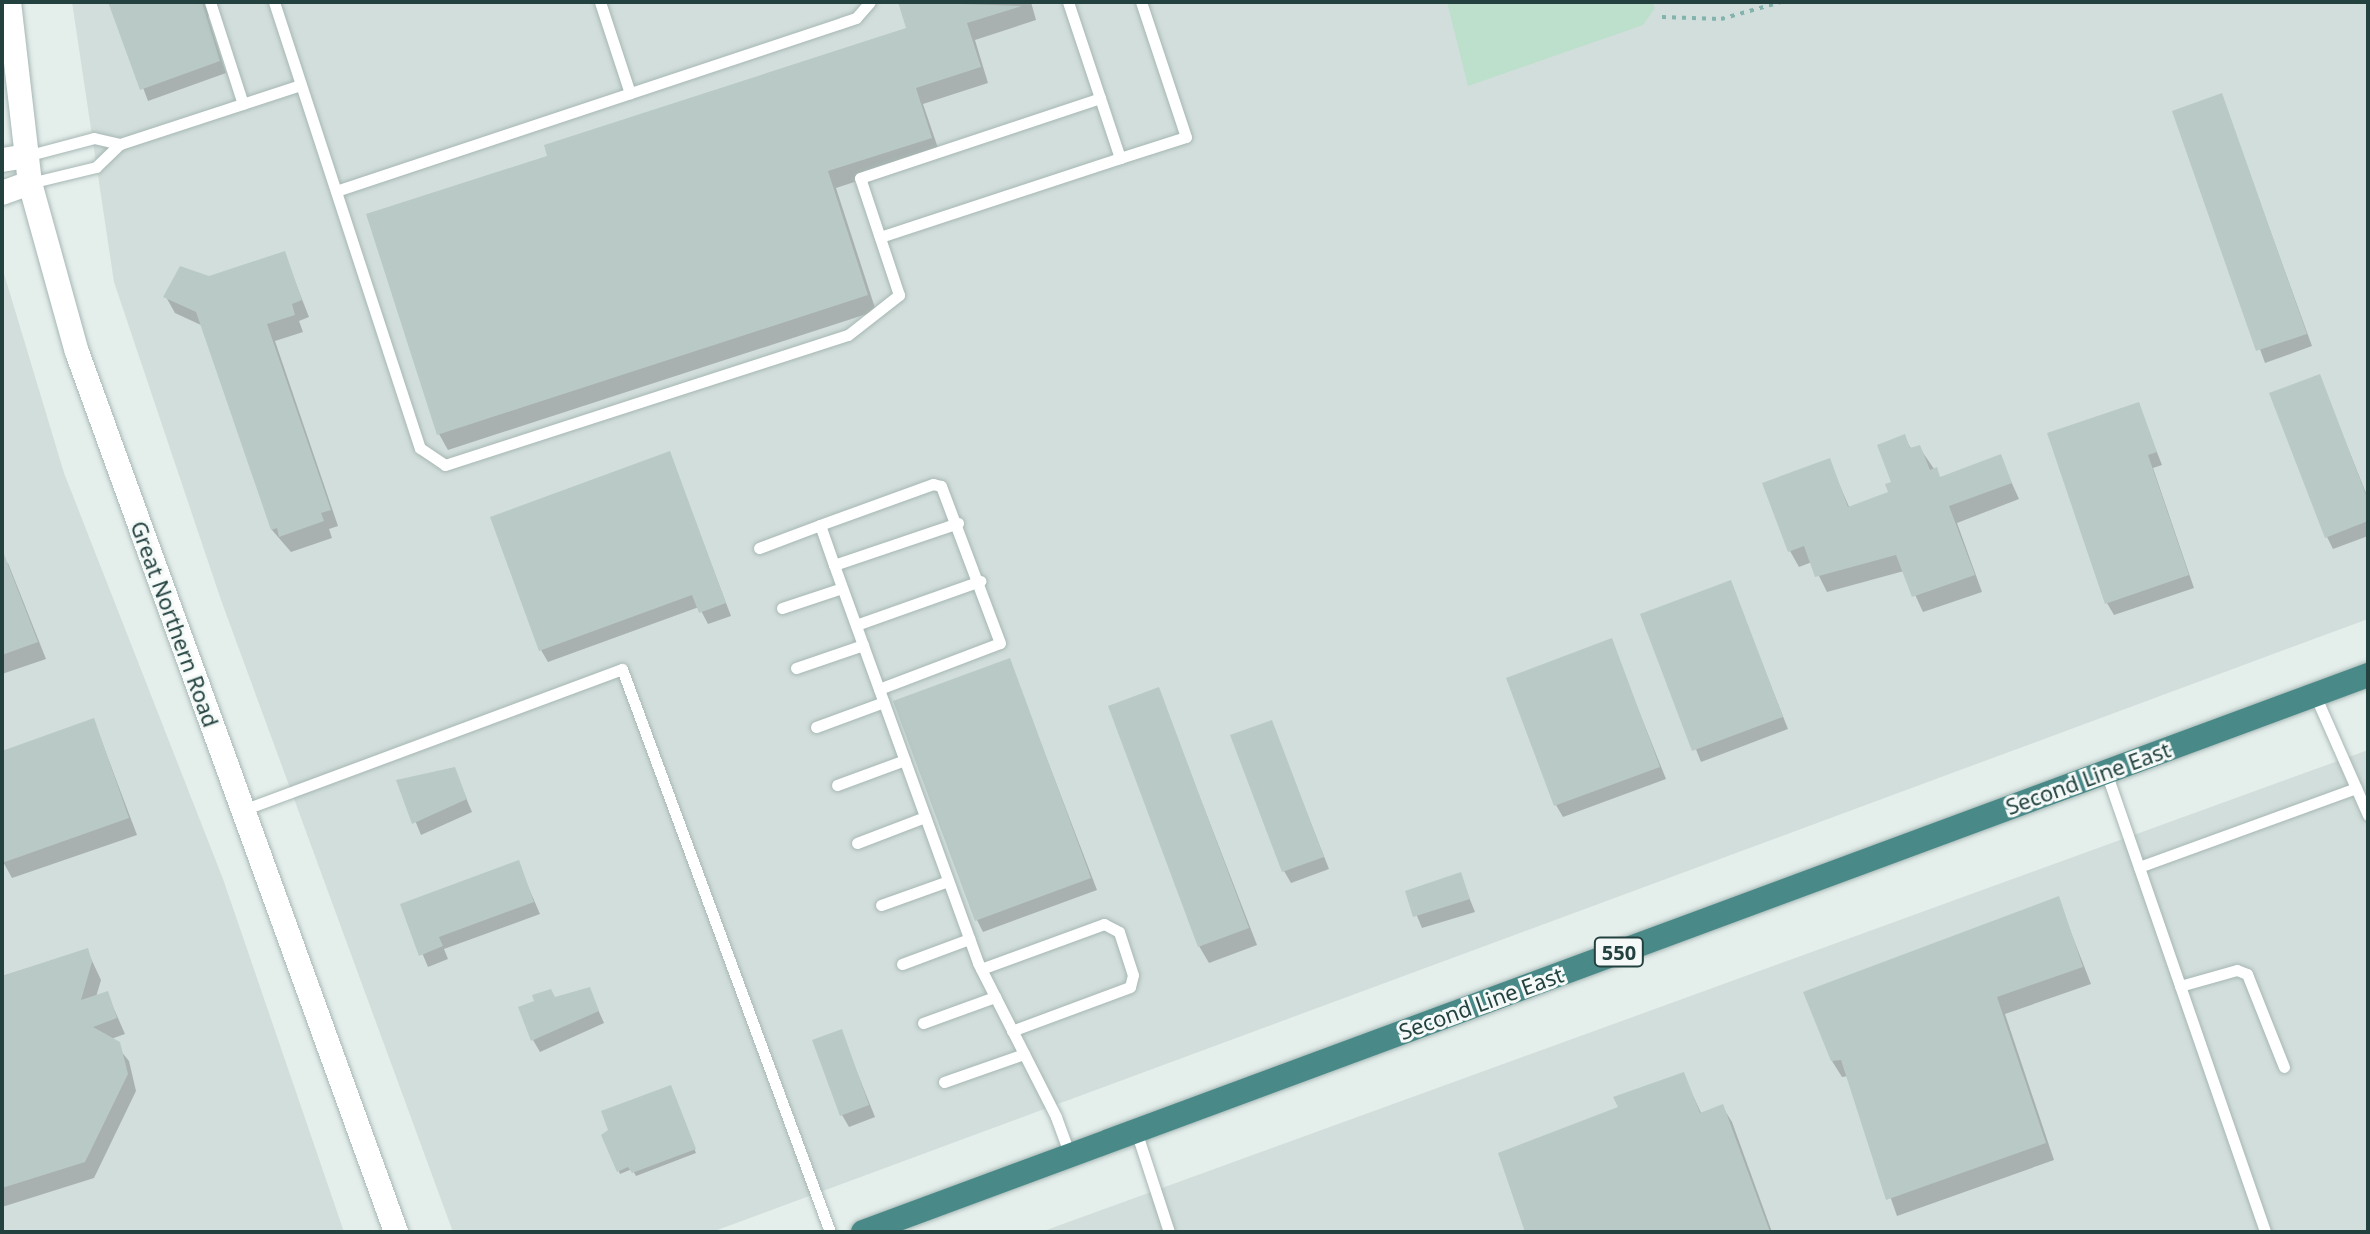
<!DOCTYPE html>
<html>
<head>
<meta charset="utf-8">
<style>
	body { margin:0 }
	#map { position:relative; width:2370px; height:1234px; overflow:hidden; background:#e4eeeb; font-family:"Noto Sans",sans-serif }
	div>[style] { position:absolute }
	.built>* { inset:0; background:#d2dedb }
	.green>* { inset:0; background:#bce0cc }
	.shadow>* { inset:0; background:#0003 }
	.building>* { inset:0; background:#b9c9c5 }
	.path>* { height:4px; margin-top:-2px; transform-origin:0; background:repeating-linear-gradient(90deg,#82b3ad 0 4px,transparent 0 10px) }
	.roads { filter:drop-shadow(0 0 2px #a6b7b4) drop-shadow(0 0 2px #a6b7b4) }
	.service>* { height:11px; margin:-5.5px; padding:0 5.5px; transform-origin:5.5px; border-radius:5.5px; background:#fff }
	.secondary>* { height:24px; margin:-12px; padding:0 12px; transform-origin:12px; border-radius:12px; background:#fff }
	.trunk>* { height:24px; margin:-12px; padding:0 12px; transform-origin:12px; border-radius:12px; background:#498a88 }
	span { translate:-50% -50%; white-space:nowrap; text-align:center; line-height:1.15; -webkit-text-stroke:6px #f5faf8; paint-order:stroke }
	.shield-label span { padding:2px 6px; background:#f5faf8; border:2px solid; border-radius:6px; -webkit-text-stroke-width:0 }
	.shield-label { font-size:20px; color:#22413f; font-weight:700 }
	.street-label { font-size:22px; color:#22413f }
	.frame { position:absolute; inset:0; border:4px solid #22413f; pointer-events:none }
</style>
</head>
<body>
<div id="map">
	<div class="built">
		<i style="clip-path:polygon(72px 2px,2368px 2px,2368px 619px,712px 1232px,453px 1232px,221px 600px,114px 282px)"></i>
		<i style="clip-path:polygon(2px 267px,64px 473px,223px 879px,344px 1232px,2px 1232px)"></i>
		<i style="clip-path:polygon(2368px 750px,2368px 1232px,1041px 1232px)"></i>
	</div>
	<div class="green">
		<i style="clip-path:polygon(1447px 2px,1652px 2px,1655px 8px,1643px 25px,1468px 86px)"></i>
	</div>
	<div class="shadow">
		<i style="clip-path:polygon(111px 2px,216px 2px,208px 17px,226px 73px,148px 101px)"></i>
		<i style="clip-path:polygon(900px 2px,1031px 2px,1036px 20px,975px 40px,988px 83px,923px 104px,940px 154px,836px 188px,876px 311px,448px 450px,439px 434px,550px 157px,909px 29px)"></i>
		<i style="clip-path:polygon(2221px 95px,2312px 346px,2265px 363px,2174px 112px)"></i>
		<i style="clip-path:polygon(284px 253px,309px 317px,299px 321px,303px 332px,275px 341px,338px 526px,329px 529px,332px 538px,291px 552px,272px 530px,203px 326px,175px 313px,166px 297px)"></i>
		<i style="clip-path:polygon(2319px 376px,2368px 498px,2368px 536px,2333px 549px,2327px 537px)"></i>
		<i style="clip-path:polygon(2138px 404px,2162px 465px,2153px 468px,2194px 588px,2114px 615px,2107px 603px)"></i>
		<i style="clip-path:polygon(1904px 437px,1912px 450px,1919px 447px,1941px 479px,2000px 457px,2019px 499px,1957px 523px,1982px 592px,1923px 612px,1904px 571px,1827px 592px,1812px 562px,1799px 567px,1790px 551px,1829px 461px,1850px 509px,1890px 494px)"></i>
		<i style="clip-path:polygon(669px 453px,731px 616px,708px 624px,699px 607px,548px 662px,541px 650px)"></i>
		<i style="clip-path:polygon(8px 563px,46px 659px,2px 674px,2px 566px)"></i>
		<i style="clip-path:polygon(1730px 582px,1788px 729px,1701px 762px,1643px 616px)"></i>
		<i style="clip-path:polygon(1611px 641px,1666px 779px,1563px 817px,1556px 805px)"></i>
		<i style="clip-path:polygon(1009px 660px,1097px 890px,983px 932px,977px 920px)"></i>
		<i style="clip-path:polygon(1158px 689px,1257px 945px,1209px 963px,1199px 946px)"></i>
		<i style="clip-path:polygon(94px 721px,137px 835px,12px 878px,2px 860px,2px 753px)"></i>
		<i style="clip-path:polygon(1271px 722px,1329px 869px,1291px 883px,1284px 871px)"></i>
		<i style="clip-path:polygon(454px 769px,472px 812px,421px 835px,399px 781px)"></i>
		<i style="clip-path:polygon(518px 863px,540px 914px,444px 949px,448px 959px,428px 967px,402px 905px)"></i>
		<i style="clip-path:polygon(1460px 875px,1475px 912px,1422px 928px,1407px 892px)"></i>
		<i style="clip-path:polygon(2058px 899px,2091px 984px,2005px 1014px,2054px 1160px,1897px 1216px,1848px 1076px,1842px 1077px,1832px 1061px)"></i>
		<i style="clip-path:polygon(87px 950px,101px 980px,96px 997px,107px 993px,125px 1034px,111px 1039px,129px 1061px,136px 1091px,94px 1178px,2px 1207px,2px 976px)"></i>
		<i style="clip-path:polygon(589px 989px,604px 1023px,540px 1052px,533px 1040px,555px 999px)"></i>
		<i style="clip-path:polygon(841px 1032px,875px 1117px,849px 1127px,842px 1115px)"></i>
		<i style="clip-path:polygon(1683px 1074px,1702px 1115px,1722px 1106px,1732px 1122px,1772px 1232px,1527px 1232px,1621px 1108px)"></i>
		<i style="clip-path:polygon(672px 1091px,696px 1153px,636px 1176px,632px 1169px,620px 1174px,604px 1135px)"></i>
	</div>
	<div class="building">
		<i style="clip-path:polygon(108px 2px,202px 2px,220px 61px,140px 90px)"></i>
		<i style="clip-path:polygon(898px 2px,1022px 6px,967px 23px,981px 67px,916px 88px,932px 138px,828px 171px,868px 295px,437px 435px,366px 214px,547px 156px,544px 145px,906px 28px)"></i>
		<i style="clip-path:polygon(2222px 93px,2307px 334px,2256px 351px,2172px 111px)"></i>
		<i style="clip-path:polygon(285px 251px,302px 300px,292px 304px,295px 315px,267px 324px,331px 510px,321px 513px,324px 521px,279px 537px,277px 528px,271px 530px,196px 312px,163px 297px,180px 266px,209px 276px)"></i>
		<i style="clip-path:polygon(2320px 374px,2368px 500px,2368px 521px,2325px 538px,2269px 393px)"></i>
		<i style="clip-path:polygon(2139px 402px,2157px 452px,2148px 455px,2189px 575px,2105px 604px,2047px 433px)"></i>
		<i style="clip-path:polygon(1905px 434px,1910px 448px,1920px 445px,1930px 470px,1937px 467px,1940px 477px,2001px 454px,2012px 483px,1949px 506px,1975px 575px,1912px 597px,1896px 555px,1815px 577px,1804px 546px,1788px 552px,1762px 483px,1830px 458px,1848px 507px,1888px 492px,1885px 484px,1891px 482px,1877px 445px)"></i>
		<i style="clip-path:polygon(670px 451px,726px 603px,699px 613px,692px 595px,539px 651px,490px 517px)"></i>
		<i style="clip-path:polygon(2px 549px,38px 642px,2px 655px)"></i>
		<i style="clip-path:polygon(1731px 580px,1783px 717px,1692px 751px,1640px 614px)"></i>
		<i style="clip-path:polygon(1612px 638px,1660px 767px,1554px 806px,1506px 678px)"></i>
		<i style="clip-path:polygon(1010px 658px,1091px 878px,975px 921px,893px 701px)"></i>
		<i style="clip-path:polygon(1159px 687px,1249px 928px,1198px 947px,1108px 706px)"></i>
		<i style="clip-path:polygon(94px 718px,129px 818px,2px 863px,2px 751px)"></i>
		<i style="clip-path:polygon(1272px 720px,1324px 857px,1282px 872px,1230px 735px)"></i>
		<i style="clip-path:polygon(455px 767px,467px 799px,412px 824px,396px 780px)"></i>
		<i style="clip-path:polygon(519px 860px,534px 902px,439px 937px,443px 946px,419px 956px,400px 904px)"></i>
		<i style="clip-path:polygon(1461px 872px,1470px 899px,1413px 917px,1405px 891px)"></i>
		<i style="clip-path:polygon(2059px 896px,2083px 967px,1997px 997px,2046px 1143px,1886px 1200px,1841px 1060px,1831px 1061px,1803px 992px)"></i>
		<i style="clip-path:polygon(88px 948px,92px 962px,81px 1000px,108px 991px,117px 1018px,93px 1027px,120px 1042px,128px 1074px,85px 1162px,2px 1188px,2px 976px)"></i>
		<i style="clip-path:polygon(590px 987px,599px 1011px,531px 1041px,518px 1007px,534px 1001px,532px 995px,551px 989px,555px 997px)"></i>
		<i style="clip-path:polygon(842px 1029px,869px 1105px,840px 1116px,812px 1040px)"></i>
		<i style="clip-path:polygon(1684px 1072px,1700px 1113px,1723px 1104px,1770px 1232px,1525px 1232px,1498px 1153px,1618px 1107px,1613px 1097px)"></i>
		<i style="clip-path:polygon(671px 1085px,696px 1149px,632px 1173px,628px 1167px,617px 1172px,601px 1135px,608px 1130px,601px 1111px)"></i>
	</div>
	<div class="path">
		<i style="left:1662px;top:17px;width:59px;rotate:1.9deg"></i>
		<i style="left:1721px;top:19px;width:62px;rotate:-15.8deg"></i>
	</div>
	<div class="roads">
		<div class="service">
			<i style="left:210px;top:2px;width:107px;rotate:72.1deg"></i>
			<i style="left:274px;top:2px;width:469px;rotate:71.9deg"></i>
			<i style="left:420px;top:448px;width:30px;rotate:34deg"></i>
			<i style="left:445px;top:465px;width:423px;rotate:-17.9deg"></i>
			<i style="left:848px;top:335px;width:65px;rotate:-38.1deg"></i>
			<i style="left:899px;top:295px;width:123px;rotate:-108.4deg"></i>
			<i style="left:860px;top:178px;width:253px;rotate:-18.4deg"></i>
			<i style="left:1100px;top:98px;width:101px;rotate:-108.4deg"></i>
			<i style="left:600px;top:2px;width:96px;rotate:71.8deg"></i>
			<i style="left:26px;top:156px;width:70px;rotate:-14.8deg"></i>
			<i style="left:94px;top:138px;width:27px;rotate:13deg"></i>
			<i style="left:1120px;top:158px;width:69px;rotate:-17.7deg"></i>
			<i style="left:1186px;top:137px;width:142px;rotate:-108.4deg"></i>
			<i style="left:30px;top:183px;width:68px;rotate:-13.6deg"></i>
			<i style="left:96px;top:167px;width:33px;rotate:-44deg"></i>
			<i style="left:120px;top:144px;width:190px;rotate:-18.1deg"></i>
			<i style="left:336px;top:191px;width:548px;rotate:-18.4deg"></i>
			<i style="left:856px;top:18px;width:21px;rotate:-49deg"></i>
			<i style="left:880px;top:237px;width:253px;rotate:-18.2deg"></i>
			<i style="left:1120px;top:158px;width:63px;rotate:-108.4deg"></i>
			<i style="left:759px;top:548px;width:65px;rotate:-20.7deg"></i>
			<i style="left:834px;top:565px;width:131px;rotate:-18.7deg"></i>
			<i style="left:782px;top:608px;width:63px;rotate:-18.4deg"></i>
			<i style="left:856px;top:625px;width:132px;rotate:-19.5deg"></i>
			<i style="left:796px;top:668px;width:71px;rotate:-18.9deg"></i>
			<i style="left:879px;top:689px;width:129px;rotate:-20.8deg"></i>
			<i style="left:1000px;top:643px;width:168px;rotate:-110.6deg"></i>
			<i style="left:941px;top:486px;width:8px;rotate:-166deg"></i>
			<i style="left:933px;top:484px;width:120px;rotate:160.1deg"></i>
			<i style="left:820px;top:525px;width:42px;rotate:70.7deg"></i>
			<i style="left:834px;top:565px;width:423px;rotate:70.1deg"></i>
			<i style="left:978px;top:963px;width:173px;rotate:63.1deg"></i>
			<i style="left:1056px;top:1117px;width:40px;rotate:69.8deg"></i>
			<i style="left:2315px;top:695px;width:131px;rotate:66.2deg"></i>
			<i style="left:816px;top:727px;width:72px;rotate:-20.2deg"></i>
			<i style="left:2106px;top:772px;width:487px;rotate:70.9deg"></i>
			<i style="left:837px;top:785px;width:72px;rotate:-20.2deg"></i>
			<i style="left:243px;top:810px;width:404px;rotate:-20.4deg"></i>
			<i style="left:622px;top:669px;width:600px;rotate:69.72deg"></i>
			<i style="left:857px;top:843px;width:73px;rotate:-20.9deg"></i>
			<i style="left:2139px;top:867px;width:231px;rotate:-20deg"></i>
			<i style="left:881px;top:905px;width:71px;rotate:-19.7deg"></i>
			<i style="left:902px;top:964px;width:72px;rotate:-20.5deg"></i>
			<i style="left:981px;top:969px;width:131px;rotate:-20.1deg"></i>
			<i style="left:1104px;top:924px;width:17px;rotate:28deg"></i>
			<i style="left:1119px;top:932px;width:45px;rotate:72deg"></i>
			<i style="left:1133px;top:975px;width:12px;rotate:104deg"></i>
			<i style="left:1130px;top:987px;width:126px;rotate:159.6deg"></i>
			<i style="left:2180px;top:986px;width:59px;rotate:-15.7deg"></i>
			<i style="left:2237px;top:970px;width:11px;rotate:22deg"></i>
			<i style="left:2247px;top:974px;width:100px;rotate:68.3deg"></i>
			<i style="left:923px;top:1023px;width:77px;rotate:-19.9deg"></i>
			<i style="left:944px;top:1082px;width:85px;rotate:-19.3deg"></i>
			<i style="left:1136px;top:1131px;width:106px;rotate:71.9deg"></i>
		</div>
		<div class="secondary">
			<i style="left:9px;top:2px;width:182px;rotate:83.4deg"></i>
			<i style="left:30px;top:183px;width:175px;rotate:74.5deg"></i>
			<i style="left:77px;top:352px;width:936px;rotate:70.07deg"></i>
			<i style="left:2px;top:160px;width:24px;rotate:-9deg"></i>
			<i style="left:2px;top:193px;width:30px;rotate:-20deg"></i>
		</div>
		<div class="trunk">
			<i style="left:863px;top:1232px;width:1605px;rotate:-20.31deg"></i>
		</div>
	</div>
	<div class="shield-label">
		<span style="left:1619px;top:952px">550</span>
	</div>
	<div class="street-label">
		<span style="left:175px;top:624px;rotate:70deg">Great Northern Road</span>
		<span style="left:2088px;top:778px;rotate:-20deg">Second Line East</span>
		<span style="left:1481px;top:1003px;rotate:-20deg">Second Line East</span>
	</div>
	<div class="frame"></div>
</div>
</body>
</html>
